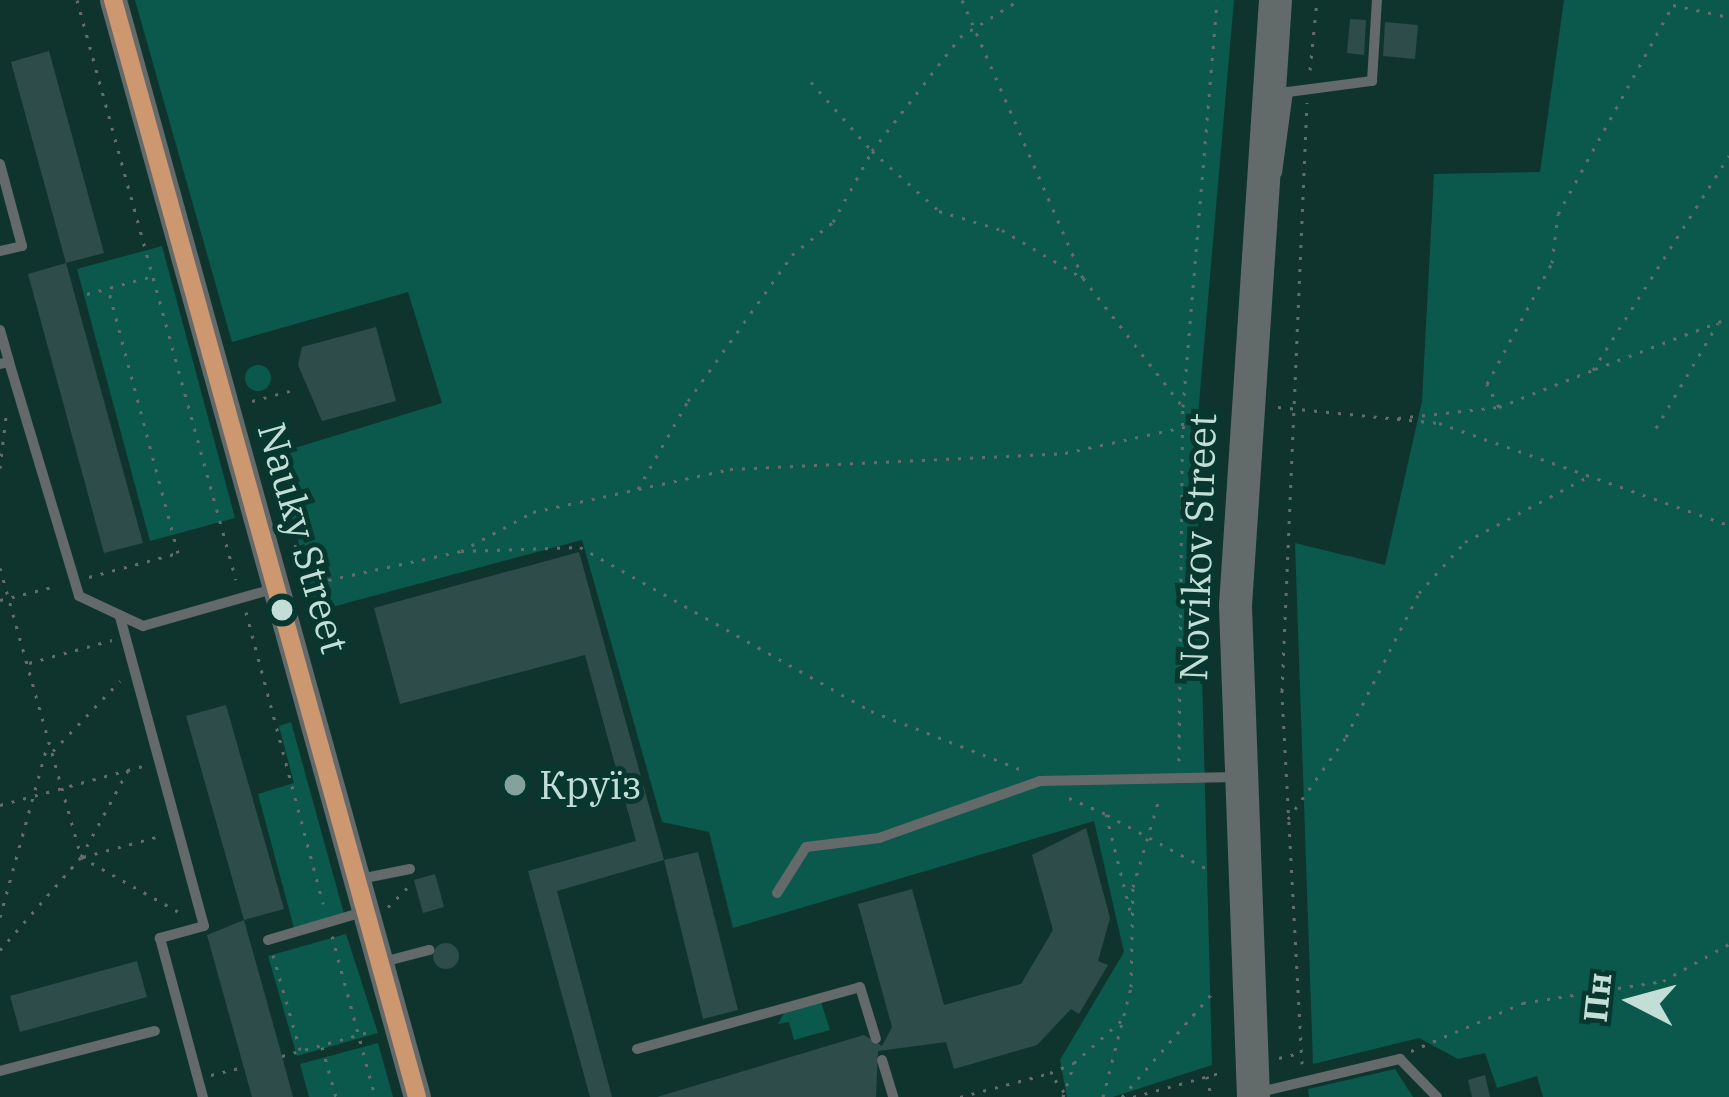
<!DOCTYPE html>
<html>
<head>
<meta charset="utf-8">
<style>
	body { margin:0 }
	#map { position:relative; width:1729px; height:1097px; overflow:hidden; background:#0f342e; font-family:"IBM Plex Serif",serif }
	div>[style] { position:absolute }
	.green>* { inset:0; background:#0a594c }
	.round { border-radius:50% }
	.building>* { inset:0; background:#2e4c4a }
	.path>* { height:3px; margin-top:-1.5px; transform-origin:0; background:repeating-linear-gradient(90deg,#656d6c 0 3px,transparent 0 12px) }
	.service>* { height:10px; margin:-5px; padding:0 5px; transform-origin:5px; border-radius:5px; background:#64696a }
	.tertiary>* { height:27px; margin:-13.5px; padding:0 13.5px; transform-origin:13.5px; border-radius:13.5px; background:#64696a }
	.secondary>* { height:33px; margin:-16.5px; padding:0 16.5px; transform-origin:16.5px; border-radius:16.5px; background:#626b6a }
	.bus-1>* { height:18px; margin:-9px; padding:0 9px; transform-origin:9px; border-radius:9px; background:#cd976f }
	.dots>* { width:33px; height:33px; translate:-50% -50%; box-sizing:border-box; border:6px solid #07372e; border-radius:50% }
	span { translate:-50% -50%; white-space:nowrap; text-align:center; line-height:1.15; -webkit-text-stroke:10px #07372e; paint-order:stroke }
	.street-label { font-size:39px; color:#c2ded6 }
	.poi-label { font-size:39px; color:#c2ded6 }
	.left { translate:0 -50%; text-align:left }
	.north { position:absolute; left:1573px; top:941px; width:120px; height:120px; -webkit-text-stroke:9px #07372e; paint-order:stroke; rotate:276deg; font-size:33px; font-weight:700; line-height:48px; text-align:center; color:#c2ded6 }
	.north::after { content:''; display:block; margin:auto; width:42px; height:54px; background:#c2ded6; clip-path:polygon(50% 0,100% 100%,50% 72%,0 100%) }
</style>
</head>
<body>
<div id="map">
	<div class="green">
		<i style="clip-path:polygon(135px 0,1234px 0,1196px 438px,1212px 1065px,1113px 1097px,1067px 1097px,1060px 1060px,1124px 952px,1094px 821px,733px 928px,709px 832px,662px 822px,582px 540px,317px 611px,275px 454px,442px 403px,408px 292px,232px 342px)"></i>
		<i style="clip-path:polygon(1564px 0,1729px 0,1729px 1097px,1543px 1097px,1537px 1076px,1497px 1088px,1485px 1053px,1458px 1059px,1419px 1038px,1313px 1064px,1295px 543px,1385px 565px,1422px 401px,1434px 174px,1540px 172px)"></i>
		<i style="clip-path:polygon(162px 246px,235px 518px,150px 541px,77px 269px)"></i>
		<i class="round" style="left:245px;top:365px;width:26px;height:26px"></i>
		<i style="clip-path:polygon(291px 722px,344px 914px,294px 928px,258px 794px,294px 783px,279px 726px)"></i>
		<i style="clip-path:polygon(346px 934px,378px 1033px,297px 1056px,268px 956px)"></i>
		<i style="clip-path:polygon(821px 1002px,830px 1030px,794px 1040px,789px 1022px,778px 1024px,785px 1011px)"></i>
		<i style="clip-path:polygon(378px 1043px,393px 1097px,309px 1097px,300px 1064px)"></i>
		<i style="clip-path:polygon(1395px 1069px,1413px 1097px,1309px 1097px,1308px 1089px)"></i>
	</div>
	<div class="building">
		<i style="clip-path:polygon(1350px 19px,1366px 20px,1364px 55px,1347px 53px)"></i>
		<i style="clip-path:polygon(1385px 22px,1418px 25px,1415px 59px,1383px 56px)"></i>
		<i style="clip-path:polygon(49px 51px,104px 253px,66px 263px,11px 62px)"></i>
		<i style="clip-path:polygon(66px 263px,143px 543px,104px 553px,28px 274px)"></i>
		<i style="clip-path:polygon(376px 327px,396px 401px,322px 421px,298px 365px,302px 347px)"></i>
		<i style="clip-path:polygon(579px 552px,664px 860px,557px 891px,612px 1097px,590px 1097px,528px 871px,636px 841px,585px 655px,400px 704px,374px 608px)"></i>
		<i style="clip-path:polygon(226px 705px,284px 909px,244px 920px,186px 716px)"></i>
		<i style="clip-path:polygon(1086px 828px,1110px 918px,1098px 961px,1108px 965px,1079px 1014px,1071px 1009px,1037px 1045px,954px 1069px,946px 1042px,878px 1051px,876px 1097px,657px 1097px,864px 1035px,882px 1046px,892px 1027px,858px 904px,912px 889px,944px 1005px,1021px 984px,1053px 930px,1032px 855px)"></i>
		<i style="clip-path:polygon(698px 852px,738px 1010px,703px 1019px,664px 860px)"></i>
		<i style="clip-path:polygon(435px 874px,444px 907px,423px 913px,414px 880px)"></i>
		<i style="clip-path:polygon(244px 920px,282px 1056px,293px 1097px,252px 1097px,207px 935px)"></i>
		<i class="round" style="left:433px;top:943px;width:26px;height:26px"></i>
		<i style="clip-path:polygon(137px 961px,147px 997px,20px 1032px,10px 996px)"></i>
		<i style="clip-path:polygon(1485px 1075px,1490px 1097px,1472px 1097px,1468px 1080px)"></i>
	</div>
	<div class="path">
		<i style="left:77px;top:0;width:601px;rotate:74.67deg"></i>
		<i style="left:962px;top:0;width:303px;rotate:66.5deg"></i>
		<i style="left:1083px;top:278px;width:163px;rotate:52.2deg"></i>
		<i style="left:1310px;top:70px;width:70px;rotate:-84.3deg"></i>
		<i style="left:811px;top:82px;width:92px;rotate:48.5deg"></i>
		<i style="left:872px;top:151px;width:144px;rotate:-52.3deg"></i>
		<i style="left:960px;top:37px;width:70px;rotate:-32.1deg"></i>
		<i style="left:87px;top:294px;width:64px;rotate:-15.3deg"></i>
		<i style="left:1595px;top:369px;width:143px;rotate:-20.8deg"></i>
		<i style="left:252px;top:401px;width:47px;rotate:-14.9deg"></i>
		<i style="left:1278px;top:407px;width:162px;rotate:5.7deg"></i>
		<i style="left:1439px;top:423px;width:307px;rotate:19.4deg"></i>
		<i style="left:1499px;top:407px;width:26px;rotate:-118deg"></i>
		<i style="left:1487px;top:384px;width:137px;rotate:-61.8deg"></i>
		<i style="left:1552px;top:263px;width:49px;rotate:-83deg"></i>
		<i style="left:1558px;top:214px;width:239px;rotate:-61.2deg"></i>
		<i style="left:1673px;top:5px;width:57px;rotate:12.1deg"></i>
		<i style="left:1398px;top:418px;width:102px;rotate:-6.2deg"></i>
		<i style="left:1499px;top:407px;width:101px;rotate:-21.5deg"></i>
		<i style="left:1593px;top:370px;width:254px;rotate:-57.6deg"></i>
		<i style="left:1656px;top:428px;width:122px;rotate:-59.4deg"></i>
		<i style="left:270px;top:452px;width:135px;rotate:74.9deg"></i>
		<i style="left:0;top:468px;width:52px;rotate:-83.4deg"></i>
		<i style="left:638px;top:489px;width:101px;rotate:-60.4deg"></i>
		<i style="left:688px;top:401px;width:179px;rotate:-54.5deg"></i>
		<i style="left:792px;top:255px;width:53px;rotate:-38.8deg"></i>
		<i style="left:833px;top:222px;width:81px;rotate:-61.2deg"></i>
		<i style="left:872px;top:151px;width:90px;rotate:41.8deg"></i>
		<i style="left:939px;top:211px;width:66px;rotate:16.8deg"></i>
		<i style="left:1002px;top:230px;width:94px;rotate:30.7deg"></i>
		<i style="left:461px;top:551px;width:119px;rotate:-1.9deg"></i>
		<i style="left:580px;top:547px;width:334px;rotate:29.4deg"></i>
		<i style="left:871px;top:711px;width:165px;rotate:21.3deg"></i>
		<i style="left:0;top:568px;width:300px;rotate:74.3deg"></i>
		<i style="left:81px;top:857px;width:118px;rotate:29.4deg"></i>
		<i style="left:89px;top:577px;width:92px;rotate:-15.1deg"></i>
		<i style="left:178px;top:553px;width:274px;rotate:-104.8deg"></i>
		<i style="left:305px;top:585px;width:160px;rotate:-12.3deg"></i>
		<i style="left:461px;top:551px;width:82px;rotate:-28.4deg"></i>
		<i style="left:533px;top:512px;width:202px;rotate:-12.3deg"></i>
		<i style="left:730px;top:469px;width:335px;rotate:-2.7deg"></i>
		<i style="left:1065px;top:453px;width:145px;rotate:-12.3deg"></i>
		<i style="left:0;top:600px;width:58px;rotate:-14deg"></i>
		<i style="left:246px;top:612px;width:302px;rotate:75.2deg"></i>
		<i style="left:29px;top:663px;width:86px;rotate:-15.5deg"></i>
		<i style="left:53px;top:751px;width:97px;rotate:-46.3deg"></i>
		<i style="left:1179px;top:761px;width:354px;rotate:-89.4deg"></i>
		<i style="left:1183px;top:407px;width:408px;rotate:-85.2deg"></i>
		<i style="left:1069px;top:798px;width:40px;rotate:23.4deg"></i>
		<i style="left:1106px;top:814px;width:99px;rotate:76deg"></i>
		<i style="left:0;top:805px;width:148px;rotate:-15.3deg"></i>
		<i style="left:1107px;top:815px;width:116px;rotate:28.3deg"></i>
		<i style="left:1288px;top:819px;width:100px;rotate:-54.7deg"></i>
		<i style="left:1346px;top:737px;width:161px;rotate:-63.1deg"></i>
		<i style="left:1419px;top:593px;width:69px;rotate:-48deg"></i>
		<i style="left:1465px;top:542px;width:138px;rotate:-28deg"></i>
		<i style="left:83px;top:857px;width:80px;rotate:-15.3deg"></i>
		<i style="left:388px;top:907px;width:27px;rotate:-45deg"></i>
		<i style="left:0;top:917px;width:180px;rotate:-74.6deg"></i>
		<i style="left:332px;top:936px;width:167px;rotate:75deg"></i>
		<i style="left:0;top:950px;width:123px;rotate:-48.9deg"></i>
		<i style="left:81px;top:857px;width:99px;rotate:-61.6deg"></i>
		<i style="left:273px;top:955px;width:99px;rotate:74.1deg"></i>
		<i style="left:322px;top:1047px;width:52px;rotate:74.4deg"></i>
		<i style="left:1411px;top:1051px;width:122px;rotate:-23.2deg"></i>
		<i style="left:1523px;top:1003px;width:142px;rotate:-8.9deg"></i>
		<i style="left:1663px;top:981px;width:76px;rotate:-29.3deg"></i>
		<i style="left:282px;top:1056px;width:93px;rotate:-15.5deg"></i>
		<i style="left:1279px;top:1058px;width:21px;rotate:-14deg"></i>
		<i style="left:1302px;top:1064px;width:374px;rotate:-93.1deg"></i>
		<i style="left:1282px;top:691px;width:589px;rotate:-87.57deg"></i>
		<i style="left:211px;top:1075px;width:34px;rotate:-14deg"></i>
		<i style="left:1207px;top:1076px;width:21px;rotate:79deg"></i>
		<i style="left:1064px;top:1092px;width:24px;rotate:-126deg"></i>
		<i style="left:1050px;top:1073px;width:26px;rotate:-23deg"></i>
		<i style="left:960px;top:1097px;width:93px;rotate:-14.9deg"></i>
		<i style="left:1063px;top:1097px;width:36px;rotate:-72deg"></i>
		<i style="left:1074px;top:1063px;width:64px;rotate:-41.9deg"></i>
		<i style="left:1103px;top:1097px;width:114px;rotate:-75.7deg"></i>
		<i style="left:1131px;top:987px;width:100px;rotate:-88.9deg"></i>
		<i style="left:1133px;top:887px;width:95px;rotate:-73.5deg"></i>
		<i style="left:1122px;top:1097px;width:142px;rotate:-49deg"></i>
		<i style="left:1133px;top:1097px;width:93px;rotate:-15.5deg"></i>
	</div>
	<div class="service">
		<i style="left:0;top:164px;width:85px;rotate:75deg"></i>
		<i style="left:22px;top:246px;width:23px;rotate:167deg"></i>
		<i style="left:1277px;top:173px;width:82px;rotate:-82.3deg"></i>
		<i style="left:1288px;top:92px;width:85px;rotate:-7.5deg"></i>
		<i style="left:1372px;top:81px;width:81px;rotate:-86.5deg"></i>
		<i style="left:0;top:330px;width:33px;rotate:74deg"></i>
		<i style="left:0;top:364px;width:9px;rotate:-13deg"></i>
		<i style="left:9px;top:362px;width:244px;rotate:73.3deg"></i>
		<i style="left:79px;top:596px;width:71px;rotate:25.1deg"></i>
		<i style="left:143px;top:626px;width:138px;rotate:-15.9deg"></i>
		<i style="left:120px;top:617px;width:320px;rotate:74.8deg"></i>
		<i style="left:204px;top:926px;width:46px;rotate:164.7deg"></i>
		<i style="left:160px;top:938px;width:165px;rotate:74.9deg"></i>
		<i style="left:360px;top:879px;width:51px;rotate:-11.3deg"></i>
		<i style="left:777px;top:893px;width:54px;rotate:-57.8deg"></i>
		<i style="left:806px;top:847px;width:74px;rotate:-7deg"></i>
		<i style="left:879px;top:838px;width:171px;rotate:-19.5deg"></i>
		<i style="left:1040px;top:781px;width:196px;rotate:-1.2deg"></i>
		<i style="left:268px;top:940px;width:99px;rotate:-16.4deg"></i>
		<i style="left:383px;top:962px;width:48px;rotate:-14.6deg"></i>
		<i style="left:637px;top:1049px;width:231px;rotate:-15.5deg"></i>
		<i style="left:860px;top:987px;width:54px;rotate:72.9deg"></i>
		<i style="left:882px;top:1060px;width:39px;rotate:73deg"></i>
		<i style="left:0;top:1071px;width:160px;rotate:-14.5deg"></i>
		<i style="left:1260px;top:1092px;width:144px;rotate:-13.3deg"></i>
		<i style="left:1400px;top:1059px;width:53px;rotate:45.8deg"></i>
	</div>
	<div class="tertiary">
		<i style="left:113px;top:0;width:1138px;rotate:74.51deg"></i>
	</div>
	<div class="secondary">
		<i style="left:1253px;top:1097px;width:492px;rotate:-92.1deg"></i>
		<i style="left:1235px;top:605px;width:606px;rotate:-86.22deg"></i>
	</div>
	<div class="bus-1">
		<i style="left:113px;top:0;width:1138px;rotate:74.51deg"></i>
	</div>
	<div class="dots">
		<i style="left:282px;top:610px;background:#c2ded6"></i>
		<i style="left:515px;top:785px;background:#83a29b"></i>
	</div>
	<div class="street-label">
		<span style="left:303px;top:538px;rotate:74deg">Nauky Street</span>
		<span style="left:1198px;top:547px;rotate:-88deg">Novikov Street</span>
	</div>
	<div class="poi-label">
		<span class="left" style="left:539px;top:785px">Круїз</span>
	</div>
	<div class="north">Пн</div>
</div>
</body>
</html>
